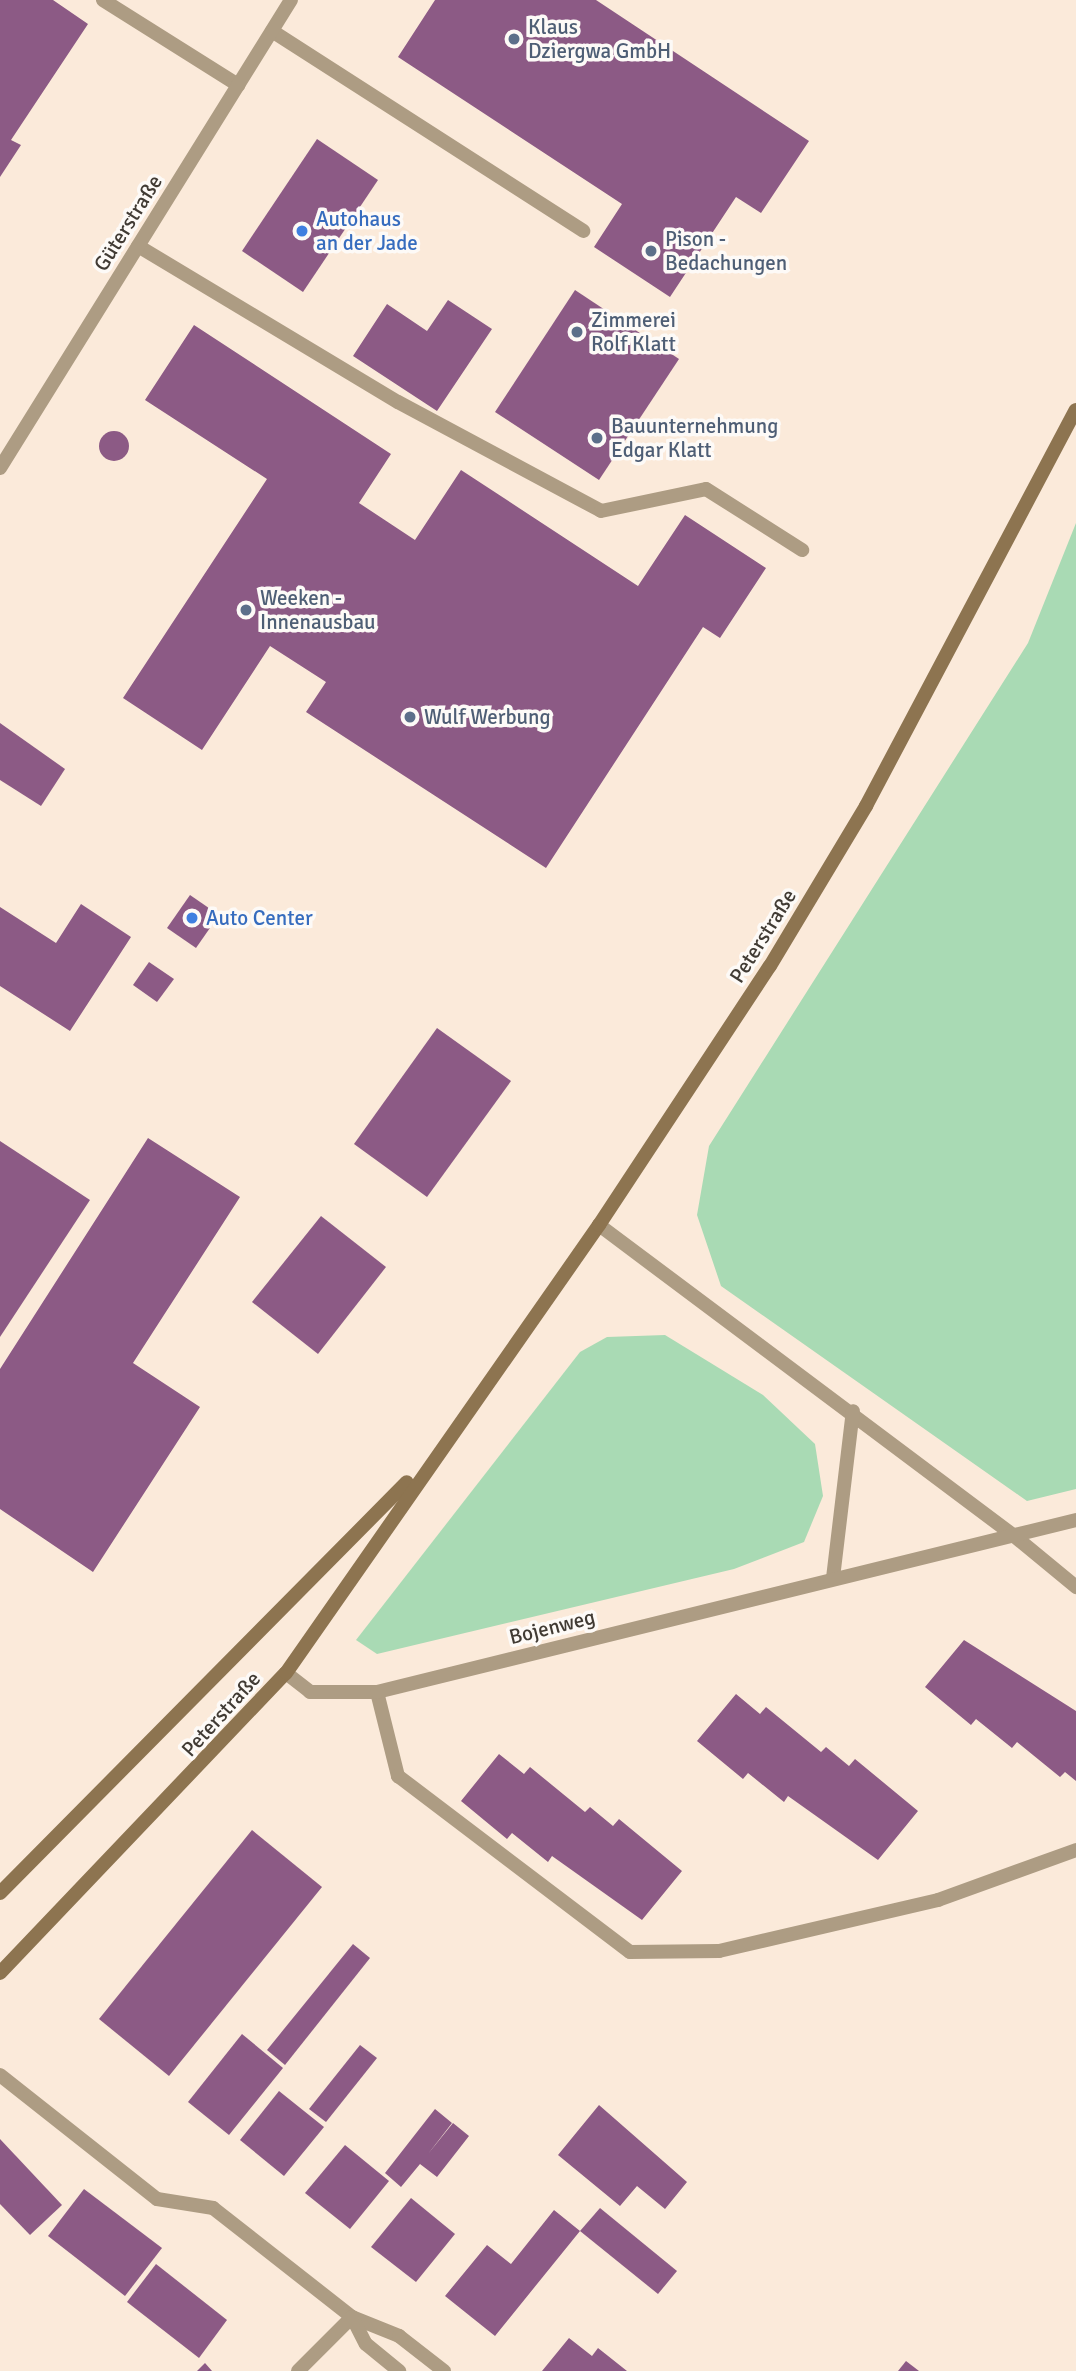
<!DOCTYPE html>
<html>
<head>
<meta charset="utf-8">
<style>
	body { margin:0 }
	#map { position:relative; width:1076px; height:2371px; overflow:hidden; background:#fbeada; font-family:Signika,sans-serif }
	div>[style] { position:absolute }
	.green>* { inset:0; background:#a9dab4 }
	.building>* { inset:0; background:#8c5a85 }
	.round { border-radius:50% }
	.lane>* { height:14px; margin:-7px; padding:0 7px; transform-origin:7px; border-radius:7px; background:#ad9c83 }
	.street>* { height:14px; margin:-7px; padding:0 7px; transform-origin:7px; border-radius:7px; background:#ad9c83 }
	.secondary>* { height:14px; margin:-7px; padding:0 7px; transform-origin:7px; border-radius:7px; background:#8d7450 }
	.dots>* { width:19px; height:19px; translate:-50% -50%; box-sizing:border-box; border:4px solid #fdfaf7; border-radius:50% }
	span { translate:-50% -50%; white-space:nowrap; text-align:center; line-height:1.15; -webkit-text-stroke:7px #fdfaf7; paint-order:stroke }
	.service-label { font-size:21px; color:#4e5e75 }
	.left { translate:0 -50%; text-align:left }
	.shop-label { font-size:21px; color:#366cbe }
	.street-label { font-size:21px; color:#413b34 }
</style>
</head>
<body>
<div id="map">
	<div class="green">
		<i style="clip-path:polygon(1076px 523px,1076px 1489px,1027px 1501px,721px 1286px,697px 1215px,709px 1146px,1028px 643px)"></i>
		<i style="clip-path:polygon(665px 1335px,763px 1395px,815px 1444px,823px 1496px,804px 1542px,734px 1569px,377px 1654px,356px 1640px,580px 1352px,607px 1337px)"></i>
	</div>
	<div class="building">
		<i style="clip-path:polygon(0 0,53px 0,88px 24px,11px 140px,21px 145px,0 177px)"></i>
		<i style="clip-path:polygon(435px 0,596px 0,809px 141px,761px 213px,736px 197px,670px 297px,594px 247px,622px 204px,398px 57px)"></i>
		<i style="clip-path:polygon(317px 139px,378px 180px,303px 292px,242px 251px)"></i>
		<i style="clip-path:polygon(575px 290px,679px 359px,599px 480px,495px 412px)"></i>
		<i style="clip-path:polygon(448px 300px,492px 329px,437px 411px,353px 356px,387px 304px,427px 331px)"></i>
		<i style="clip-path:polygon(194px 325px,391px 454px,359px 503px,415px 540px,461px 470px,638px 586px,685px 515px,766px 568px,720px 638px,703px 627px,546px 868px,306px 712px,326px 682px,270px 646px,202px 750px,123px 698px,267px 479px,145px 400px)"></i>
		<i class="round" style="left:99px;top:431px;width:30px;height:30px"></i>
		<i style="clip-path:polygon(0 723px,65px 769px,41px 806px,0 780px)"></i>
		<i style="clip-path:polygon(190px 895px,219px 915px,196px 948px,167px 928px)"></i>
		<i style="clip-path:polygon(81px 904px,131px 937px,70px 1031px,0 986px,0 907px,56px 943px)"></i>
		<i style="clip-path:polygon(149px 962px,174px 979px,157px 1002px,133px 985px)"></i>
		<i style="clip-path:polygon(437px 1028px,511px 1081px,427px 1197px,354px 1144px)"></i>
		<i style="clip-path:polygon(148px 1138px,240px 1197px,133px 1363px,200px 1407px,93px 1572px,0 1509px,0 1369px)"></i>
		<i style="clip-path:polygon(0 1141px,90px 1200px,0 1337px)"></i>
		<i style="clip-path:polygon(321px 1216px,386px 1267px,318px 1354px,252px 1302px)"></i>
		<i style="clip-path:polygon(964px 1640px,1076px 1711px,1076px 1781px,1065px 1772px,1060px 1777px,1017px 1742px,1012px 1748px,976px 1719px,971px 1725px,925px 1687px)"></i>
		<i style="clip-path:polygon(736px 1694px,760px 1714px,766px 1707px,821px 1752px,826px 1747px,849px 1766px,855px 1759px,918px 1811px,878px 1860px,788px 1796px,784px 1802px,748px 1773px,743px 1779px,697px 1741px)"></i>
		<i style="clip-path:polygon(499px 1754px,524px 1774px,530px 1767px,585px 1812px,590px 1807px,613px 1826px,619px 1819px,682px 1871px,642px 1920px,552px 1856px,548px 1862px,512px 1833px,507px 1839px,461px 1801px)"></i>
		<i style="clip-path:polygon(252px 1830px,322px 1887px,169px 2076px,99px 2019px)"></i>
		<i style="clip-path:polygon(353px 1944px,370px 1958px,285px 2065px,267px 2050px)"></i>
		<i style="clip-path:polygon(242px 2034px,283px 2068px,229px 2135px,188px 2102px)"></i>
		<i style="clip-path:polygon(360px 2045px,377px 2058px,326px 2122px,309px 2109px)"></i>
		<i style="clip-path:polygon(279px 2091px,324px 2127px,284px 2176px,240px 2140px)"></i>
		<i style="clip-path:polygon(599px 2105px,687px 2182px,665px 2209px,637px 2186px,620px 2206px,558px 2155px)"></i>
		<i style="clip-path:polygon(435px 2109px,452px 2123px,428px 2154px,453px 2123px,469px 2136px,437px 2177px,420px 2164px,401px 2187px,385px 2173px)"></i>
		<i style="clip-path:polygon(0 2139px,62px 2205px,30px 2235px,0 2204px)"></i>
		<i style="clip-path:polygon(345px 2145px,389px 2181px,350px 2229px,305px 2193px)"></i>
		<i style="clip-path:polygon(84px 2189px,162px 2248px,125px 2296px,48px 2236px)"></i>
		<i style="clip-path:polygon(411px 2198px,455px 2234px,416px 2282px,371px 2247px)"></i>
		<i style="clip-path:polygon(600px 2208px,677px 2271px,658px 2294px,580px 2231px)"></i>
		<i style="clip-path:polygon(554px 2210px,580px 2231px,495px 2336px,445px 2296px,487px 2245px,511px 2264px)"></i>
		<i style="clip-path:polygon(156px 2264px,227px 2320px,199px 2358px,127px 2302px)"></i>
		<i style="clip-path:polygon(569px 2338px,592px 2356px,598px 2348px,627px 2371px,542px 2371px)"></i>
		<i style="clip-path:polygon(906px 2361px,919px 2371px,898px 2371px)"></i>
		<i style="clip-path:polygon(205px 2363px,212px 2371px,197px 2371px)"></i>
	</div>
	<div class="lane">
		<i style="left:103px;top:0;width:160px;rotate:32.2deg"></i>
		<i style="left:272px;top:31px;width:370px;rotate:32.7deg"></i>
		<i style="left:138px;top:246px;width:303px;rotate:31deg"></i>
		<i style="left:398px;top:402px;width:230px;rotate:28.2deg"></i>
		<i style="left:601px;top:511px;width:107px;rotate:-11.8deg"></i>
		<i style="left:706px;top:489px;width:114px;rotate:32.4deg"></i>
		<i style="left:1013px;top:1535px;width:82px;rotate:39.5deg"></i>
		<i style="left:377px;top:1692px;width:87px;rotate:76deg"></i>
		<i style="left:398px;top:1776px;width:291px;rotate:37.2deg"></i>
		<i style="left:630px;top:1952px;width:89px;rotate:-0.6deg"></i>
		<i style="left:719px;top:1951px;width:225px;rotate:-13.1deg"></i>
		<i style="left:938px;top:1900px;width:147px;rotate:-19.9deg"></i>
	</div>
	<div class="street">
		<i style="left:0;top:468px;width:551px;rotate:-58.13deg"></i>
		<i style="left:599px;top:1225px;width:517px;rotate:36.83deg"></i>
		<i style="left:833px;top:1578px;width:168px;rotate:-83.2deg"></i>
		<i style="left:286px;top:1673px;width:31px;rotate:38deg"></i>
		<i style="left:310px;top:1692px;width:67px"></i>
		<i style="left:377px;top:1692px;width:720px;rotate:-13.82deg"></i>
		<i style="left:0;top:2075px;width:200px;rotate:38.3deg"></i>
		<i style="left:157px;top:2199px;width:57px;rotate:9.1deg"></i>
		<i style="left:213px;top:2208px;width:177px;rotate:38.1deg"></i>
		<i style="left:352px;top:2317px;width:51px;rotate:22deg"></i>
		<i style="left:399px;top:2336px;width:57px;rotate:37.9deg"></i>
		<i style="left:352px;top:2317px;width:30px;rotate:63deg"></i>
		<i style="left:366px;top:2344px;width:43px;rotate:39.3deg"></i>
		<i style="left:298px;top:2371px;width:76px;rotate:-45deg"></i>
	</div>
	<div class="secondary">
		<i style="left:0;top:1893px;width:578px;rotate:-45.28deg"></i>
		<i style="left:0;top:1973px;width:414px;rotate:-46.4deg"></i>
		<i style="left:286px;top:1673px;width:547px;rotate:-55.06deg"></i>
		<i style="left:599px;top:1225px;width:310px;rotate:-56.6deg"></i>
		<i style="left:770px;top:966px;width:187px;rotate:-59deg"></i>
		<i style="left:866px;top:806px;width:448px;rotate:-62.1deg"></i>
	</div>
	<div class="dots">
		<i style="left:514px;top:39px;background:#5c6f8a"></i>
		<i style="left:302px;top:231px;background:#3f7fe0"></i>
		<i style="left:651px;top:251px;background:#5c6f8a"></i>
		<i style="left:577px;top:332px;background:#5c6f8a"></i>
		<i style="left:597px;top:438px;background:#5c6f8a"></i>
		<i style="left:246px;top:610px;background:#5c6f8a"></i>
		<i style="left:410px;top:717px;background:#5c6f8a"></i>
		<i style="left:192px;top:918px;background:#3f7fe0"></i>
	</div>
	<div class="service-label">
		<span class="left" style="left:528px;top:39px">Klaus<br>Dziergwa GmbH</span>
		<span class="left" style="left:665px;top:251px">Pison -<br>Bedachungen</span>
		<span class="left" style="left:591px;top:332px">Zimmerei<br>Rolf Klatt</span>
		<span class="left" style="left:611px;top:438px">Bauunternehmung<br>Edgar Klatt</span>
		<span class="left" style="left:260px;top:610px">Weeken -<br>Innenausbau</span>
		<span class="left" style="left:424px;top:717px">Wulf Werbung</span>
	</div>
	<div class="shop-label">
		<span class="left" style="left:316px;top:231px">Autohaus<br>an der Jade</span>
		<span class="left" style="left:206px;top:918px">Auto Center</span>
	</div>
	<div class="street-label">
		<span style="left:128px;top:223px;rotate:-58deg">Güterstraße</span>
		<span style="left:763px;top:936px;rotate:-58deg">Peterstraße</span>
		<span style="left:552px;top:1627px;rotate:-14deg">Bojenweg</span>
		<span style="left:221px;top:1714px;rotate:-48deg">Peterstraße</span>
	</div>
</div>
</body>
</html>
